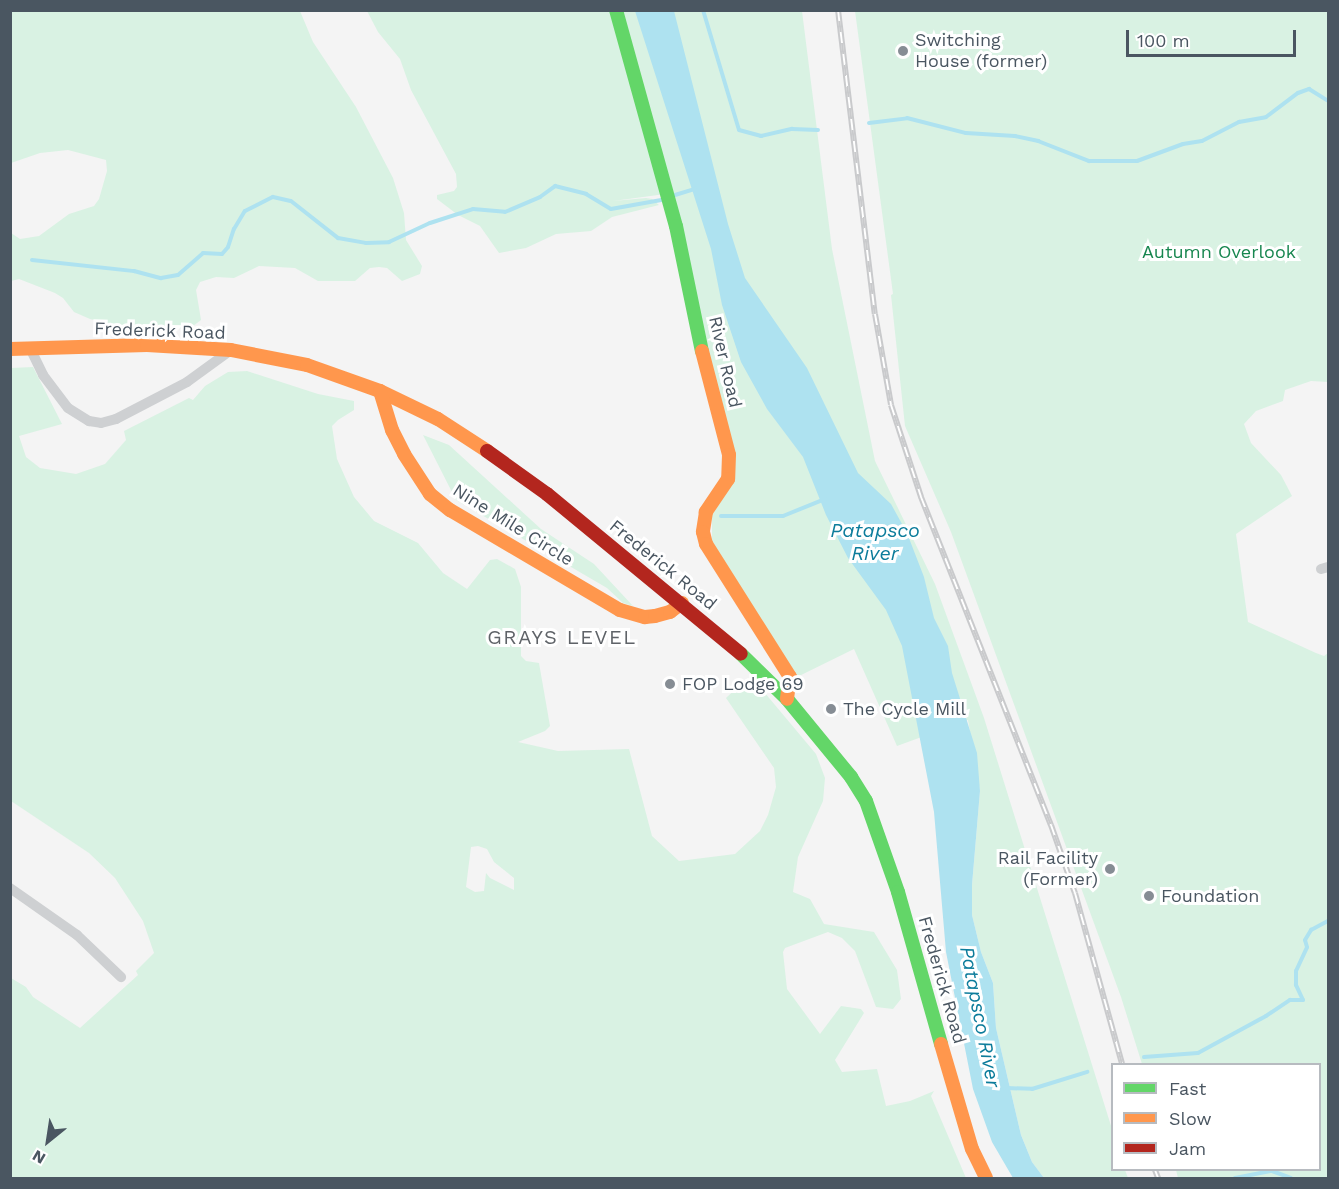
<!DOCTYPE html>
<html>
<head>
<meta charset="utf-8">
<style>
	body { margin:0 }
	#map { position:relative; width:1339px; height:1189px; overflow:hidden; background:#f4f4f4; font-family:"Work Sans",sans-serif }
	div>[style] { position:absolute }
	.green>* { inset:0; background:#d9f2e3 }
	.water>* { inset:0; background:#aee2f0 }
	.stream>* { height:4px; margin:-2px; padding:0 2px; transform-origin:2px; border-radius:2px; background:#aee2f0 }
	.street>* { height:10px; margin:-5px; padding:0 5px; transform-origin:5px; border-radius:5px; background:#ced0d2 }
	.fast>* { height:14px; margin:-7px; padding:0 7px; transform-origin:7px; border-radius:7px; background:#63d668 }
	.slow>* { height:14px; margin:-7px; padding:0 7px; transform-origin:7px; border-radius:7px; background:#ff974d }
	.jam>* { height:14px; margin:-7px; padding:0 7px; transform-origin:7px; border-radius:7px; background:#b3261e }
	.rail>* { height:6px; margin-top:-3px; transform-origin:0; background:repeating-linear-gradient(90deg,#fff 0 11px,#c9cacc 0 22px); box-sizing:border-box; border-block:2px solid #c9cacc }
	.dots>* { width:16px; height:16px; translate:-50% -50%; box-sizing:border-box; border:3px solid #fff; border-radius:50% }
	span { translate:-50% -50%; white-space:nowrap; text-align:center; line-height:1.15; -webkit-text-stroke:6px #fff; paint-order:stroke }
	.poi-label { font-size:18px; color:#4a5661 }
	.left { translate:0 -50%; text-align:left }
	.right { translate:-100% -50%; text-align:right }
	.park-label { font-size:18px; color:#17864f }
	.street-label { font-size:18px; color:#4a5661 }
	.water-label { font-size:20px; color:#0c7c9b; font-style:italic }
	.neighbourhood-label { font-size:20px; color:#5f6368; letter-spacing:1.5px }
	.frame { position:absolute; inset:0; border:12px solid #4a5661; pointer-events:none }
	.legend { position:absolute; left:1111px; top:1063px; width:210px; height:108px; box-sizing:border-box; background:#fff; border:2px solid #b7bbc0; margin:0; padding:8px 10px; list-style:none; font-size:18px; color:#4a5661 }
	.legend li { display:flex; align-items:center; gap:12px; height:30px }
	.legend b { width:30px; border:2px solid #b7bbc0 }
	.north { position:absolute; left:18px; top:1111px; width:60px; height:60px; -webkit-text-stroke:4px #fff; paint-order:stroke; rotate:210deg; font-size:16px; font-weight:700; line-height:24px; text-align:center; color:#4a5661 }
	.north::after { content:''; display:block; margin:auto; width:21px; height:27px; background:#4a5661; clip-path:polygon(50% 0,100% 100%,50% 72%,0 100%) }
	.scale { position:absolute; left:1126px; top:30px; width:170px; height:27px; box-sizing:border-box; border:3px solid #4a5661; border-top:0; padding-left:8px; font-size:18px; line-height:21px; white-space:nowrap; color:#4a5661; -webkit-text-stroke:4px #fff; paint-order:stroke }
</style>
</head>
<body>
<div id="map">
	<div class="green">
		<i style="clip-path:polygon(11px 10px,300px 11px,313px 42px,356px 107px,393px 178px,404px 213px,406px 240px,422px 266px,420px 274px,402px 281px,387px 268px,379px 267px,370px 268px,355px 281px,318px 281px,295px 268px,259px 266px,234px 278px,216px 277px,200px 282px,196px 290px,201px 320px,193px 326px,176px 329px,127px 328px,90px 319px,74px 312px,63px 298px,55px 293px,19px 279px,11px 281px,11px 233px,20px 239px,39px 236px,69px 214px,94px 206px,99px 199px,107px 171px,106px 160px,68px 150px,40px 153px,11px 163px)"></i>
		<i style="clip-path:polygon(367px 11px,802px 11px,832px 249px,875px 461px,935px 584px,984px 718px,1112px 1129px,1112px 1170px,1125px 1170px,1128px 1178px,1044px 1178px,1032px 1162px,1021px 1135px,996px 1028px,993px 983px,981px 952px,972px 915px,972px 885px,980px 791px,968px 720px,897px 746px,854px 649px,795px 678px,712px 543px,712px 515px,734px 481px,735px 455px,712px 374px,673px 193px,613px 201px,646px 198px,652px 199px,659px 205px,612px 217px,591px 231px,556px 234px,526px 248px,499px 253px,480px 226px,458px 215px,437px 199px,437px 195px,454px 191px,457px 187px,456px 174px,411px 90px,400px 59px,378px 32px)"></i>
		<i style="clip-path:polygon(855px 11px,1328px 11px,1328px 382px,1311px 381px,1285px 390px,1283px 401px,1256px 411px,1244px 424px,1251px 443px,1281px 475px,1292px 496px,1236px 534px,1248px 622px,1316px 653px,1324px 656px,1328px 653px,1328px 1178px,1178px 1178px,1176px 1170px,1320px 1170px,1320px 1064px,1142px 1064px,1121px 997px,951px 532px,905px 426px,891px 295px,893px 294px)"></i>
		<i style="clip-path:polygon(evenodd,33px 367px,62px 424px,19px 436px,26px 457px,40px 468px,76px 474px,105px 464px,126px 440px,124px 431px,189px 398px,193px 400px,205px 386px,228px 372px,247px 371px,318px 394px,354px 401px,354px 410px,338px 420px,332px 426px,337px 459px,354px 497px,374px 521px,418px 543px,443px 573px,467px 589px,490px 560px,497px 559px,515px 569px,521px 587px,521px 656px,526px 661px,539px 663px,550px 726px,545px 731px,518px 742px,558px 751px,629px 749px,652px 836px,679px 861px,735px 854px,760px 831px,768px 815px,776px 787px,774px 768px,726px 698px,743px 682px,759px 686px,816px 754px,825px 778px,823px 801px,798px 857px,793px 892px,810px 899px,824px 924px,874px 932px,897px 970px,901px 999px,893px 1009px,876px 1007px,855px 951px,842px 938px,828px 932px,785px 948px,783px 952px,787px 989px,820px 1034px,841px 1006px,861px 1009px,864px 1013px,835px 1060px,842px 1072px,877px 1069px,886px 1106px,910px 1101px,934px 1091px,931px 1096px,966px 1178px,11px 1178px,11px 978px,26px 987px,33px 997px,80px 1028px,138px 975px,136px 971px,154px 953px,143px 921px,115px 878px,89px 853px,11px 801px,11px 368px,33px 367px,478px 846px,487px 849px,494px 862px,514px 878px,514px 890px,490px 878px,486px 873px,484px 891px,475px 892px,466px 887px,471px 847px,478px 846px)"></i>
		<i style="clip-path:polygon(423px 435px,449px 445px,541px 529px,594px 564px,633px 606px,623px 603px,607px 588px,456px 500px)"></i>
	</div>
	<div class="water">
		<i style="clip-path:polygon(635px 11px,674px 11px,728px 224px,745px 278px,807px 368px,858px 473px,891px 504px,907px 533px,924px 577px,934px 618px,948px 646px,952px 673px,977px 753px,980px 791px,972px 885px,972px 915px,981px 952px,993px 983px,996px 1028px,1021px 1135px,1032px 1162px,1044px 1178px,1013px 1178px,992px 1142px,973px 1089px,946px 952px,934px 812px,902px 646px,886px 610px,848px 558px,826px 515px,803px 457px,767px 409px,741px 362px,722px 305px,711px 249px)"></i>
	</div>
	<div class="stream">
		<i style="left:703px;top:10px;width:125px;rotate:73.3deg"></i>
		<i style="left:739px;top:130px;width:23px;rotate:15deg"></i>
		<i style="left:761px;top:136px;width:32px;rotate:-13deg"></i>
		<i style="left:792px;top:129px;width:26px;rotate:2deg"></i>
		<i style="left:869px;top:123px;width:38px;rotate:-7deg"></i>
		<i style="left:907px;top:118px;width:61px;rotate:14.3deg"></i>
		<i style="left:966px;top:133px;width:49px;rotate:3.5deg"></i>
		<i style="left:1015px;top:136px;width:24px;rotate:12deg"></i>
		<i style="left:1038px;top:141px;width:55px;rotate:21.4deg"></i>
		<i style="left:1089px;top:161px;width:48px"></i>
		<i style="left:1137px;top:161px;width:49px;rotate:-20.3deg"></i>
		<i style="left:1183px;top:144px;width:19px;rotate:-9deg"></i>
		<i style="left:1202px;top:141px;width:42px;rotate:-27.2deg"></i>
		<i style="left:1239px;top:122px;width:27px;rotate:-10deg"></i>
		<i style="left:1266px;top:117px;width:40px;rotate:-37deg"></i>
		<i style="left:1298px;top:93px;width:12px;rotate:-20deg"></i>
		<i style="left:1309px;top:89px;width:22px;rotate:32deg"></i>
		<i style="left:675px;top:195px;width:21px;rotate:-17deg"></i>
		<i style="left:32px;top:260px;width:103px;rotate:6.2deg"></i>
		<i style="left:134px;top:271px;width:28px;rotate:15deg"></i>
		<i style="left:161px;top:278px;width:17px;rotate:-10deg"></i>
		<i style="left:178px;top:275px;width:33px;rotate:-41deg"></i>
		<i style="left:203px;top:253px;width:19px;rotate:3deg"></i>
		<i style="left:222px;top:254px;width:9px;rotate:-49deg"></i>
		<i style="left:228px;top:247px;width:19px;rotate:-72deg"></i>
		<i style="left:234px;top:229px;width:21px;rotate:-59deg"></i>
		<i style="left:245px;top:211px;width:31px;rotate:-27deg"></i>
		<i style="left:273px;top:197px;width:18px;rotate:13deg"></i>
		<i style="left:291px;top:201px;width:60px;rotate:38.2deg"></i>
		<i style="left:338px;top:238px;width:28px;rotate:10deg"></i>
		<i style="left:366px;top:243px;width:23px;rotate:-2deg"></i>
		<i style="left:389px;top:242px;width:45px;rotate:-24.9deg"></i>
		<i style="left:430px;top:223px;width:45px;rotate:-18deg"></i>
		<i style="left:473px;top:209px;width:32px;rotate:5deg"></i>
		<i style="left:505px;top:212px;width:38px;rotate:-23deg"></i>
		<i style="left:540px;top:197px;width:19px;rotate:-36deg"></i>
		<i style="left:555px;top:186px;width:32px;rotate:14deg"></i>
		<i style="left:586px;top:194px;width:29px;rotate:31deg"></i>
		<i style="left:611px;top:209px;width:51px;rotate:-10.2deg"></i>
		<i style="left:721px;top:516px;width:62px"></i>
		<i style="left:783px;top:516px;width:45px;rotate:-22deg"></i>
		<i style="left:1144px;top:1057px;width:54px;rotate:-4.2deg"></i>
		<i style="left:1198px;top:1053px;width:77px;rotate:-28.6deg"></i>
		<i style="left:1266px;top:1016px;width:29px;rotate:-34deg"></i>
		<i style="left:1290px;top:1000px;width:13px"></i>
		<i style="left:1303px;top:1000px;width:17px;rotate:-115deg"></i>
		<i style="left:1296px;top:985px;width:14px;rotate:-90deg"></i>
		<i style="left:1296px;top:971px;width:26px;rotate:-65deg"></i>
		<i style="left:1307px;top:947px;width:7px;rotate:-106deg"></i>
		<i style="left:1305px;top:940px;width:12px;rotate:-59deg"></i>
		<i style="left:1311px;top:930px;width:19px;rotate:-28deg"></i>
		<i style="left:1007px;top:1088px;width:25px;rotate:2deg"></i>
		<i style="left:1032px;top:1089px;width:58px;rotate:-17.2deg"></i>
		<i style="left:1235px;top:1178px;width:38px;rotate:-11deg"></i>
		<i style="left:1272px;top:1171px;width:20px;rotate:20deg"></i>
	</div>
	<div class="street">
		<i style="left:30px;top:348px;width:30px;rotate:64deg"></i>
		<i style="left:43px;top:375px;width:41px;rotate:52.9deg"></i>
		<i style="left:68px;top:408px;width:25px;rotate:32deg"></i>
		<i style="left:89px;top:421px;width:12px;rotate:9deg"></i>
		<i style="left:101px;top:423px;width:16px;rotate:-15deg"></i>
		<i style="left:116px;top:419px;width:80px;rotate:-27.5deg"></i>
		<i style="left:187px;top:382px;width:54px;rotate:-36deg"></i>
		<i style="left:1321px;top:569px;width:7px;rotate:-16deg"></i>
		<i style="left:10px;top:888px;width:82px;rotate:35deg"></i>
		<i style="left:77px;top:935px;width:61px;rotate:43.7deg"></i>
	</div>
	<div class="fast">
		<i style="left:616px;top:10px;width:224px;rotate:74.5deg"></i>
		<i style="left:676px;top:226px;width:128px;rotate:78.3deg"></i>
		<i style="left:741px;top:654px;width:64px;rotate:44.4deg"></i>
		<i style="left:787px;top:699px;width:101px;rotate:50.6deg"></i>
		<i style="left:851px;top:777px;width:28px;rotate:58deg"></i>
		<i style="left:866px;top:801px;width:96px;rotate:70.6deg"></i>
		<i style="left:898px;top:892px;width:158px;rotate:74.2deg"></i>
	</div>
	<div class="slow">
		<i style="left:10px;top:349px;width:137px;rotate:-1.7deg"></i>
		<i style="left:147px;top:345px;width:84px;rotate:3.4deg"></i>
		<i style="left:231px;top:350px;width:77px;rotate:11.2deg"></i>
		<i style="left:307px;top:365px;width:77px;rotate:19.6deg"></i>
		<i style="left:380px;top:391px;width:64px;rotate:25.8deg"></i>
		<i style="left:438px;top:419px;width:59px;rotate:33.1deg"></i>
		<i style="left:702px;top:351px;width:107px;rotate:75.4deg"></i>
		<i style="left:729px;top:455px;width:24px;rotate:92deg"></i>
		<i style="left:728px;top:479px;width:40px;rotate:124deg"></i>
		<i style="left:706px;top:512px;width:20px;rotate:99deg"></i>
		<i style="left:703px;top:532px;width:12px;rotate:76deg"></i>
		<i style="left:706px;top:544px;width:157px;rotate:57.7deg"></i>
		<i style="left:790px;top:677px;width:22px;rotate:98deg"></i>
		<i style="left:380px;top:391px;width:41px;rotate:72.9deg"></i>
		<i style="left:392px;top:430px;width:27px;rotate:63deg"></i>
		<i style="left:404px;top:454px;width:48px;rotate:57deg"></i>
		<i style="left:430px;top:494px;width:26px;rotate:39deg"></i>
		<i style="left:450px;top:510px;width:197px;rotate:30.5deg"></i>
		<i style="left:620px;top:610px;width:26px;rotate:16deg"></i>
		<i style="left:645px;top:617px;width:10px;rotate:-6deg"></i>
		<i style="left:655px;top:616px;width:16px;rotate:-15deg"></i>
		<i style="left:670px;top:612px;width:15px;rotate:-37deg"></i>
		<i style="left:941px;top:1044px;width:109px;rotate:73.6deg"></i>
		<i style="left:972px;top:1149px;width:32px;rotate:64deg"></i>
	</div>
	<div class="jam">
		<i style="left:487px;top:451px;width:74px;rotate:35.6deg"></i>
		<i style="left:547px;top:494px;width:251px;rotate:39.5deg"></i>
	</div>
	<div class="rail">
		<i style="left:838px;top:10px;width:306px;rotate:83.1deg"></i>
		<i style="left:875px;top:314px;width:92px;rotate:80deg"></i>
		<i style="left:891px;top:405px;width:97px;rotate:71.9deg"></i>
		<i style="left:921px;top:497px;width:353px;rotate:68.4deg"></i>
		<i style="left:1051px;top:825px;width:72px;rotate:70.6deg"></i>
		<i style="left:1075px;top:893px;width:177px;rotate:74.6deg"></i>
		<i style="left:1155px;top:1170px;width:9px;rotate:69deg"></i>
	</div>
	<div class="dots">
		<i style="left:903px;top:51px;background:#868d94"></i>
		<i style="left:670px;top:684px;background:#868d94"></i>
		<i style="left:831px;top:709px;background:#868d94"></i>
		<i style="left:1110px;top:869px;background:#868d94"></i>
		<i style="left:1149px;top:896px;background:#868d94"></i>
	</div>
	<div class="poi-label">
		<span class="left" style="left:915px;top:51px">Switching<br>House (former)</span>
		<span class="left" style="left:682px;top:684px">FOP Lodge 69</span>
		<span class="left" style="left:843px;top:709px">The Cycle Mill</span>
		<span class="right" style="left:1098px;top:869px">Rail Facility<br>(Former)</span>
		<span class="left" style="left:1161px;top:896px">Foundation</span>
	</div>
	<div class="park-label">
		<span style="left:1219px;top:252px">Autumn Overlook</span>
	</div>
	<div class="street-label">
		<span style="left:160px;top:331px;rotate:2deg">Frederick Road</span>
		<span style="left:725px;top:362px;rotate:77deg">River Road</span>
		<span style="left:513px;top:525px;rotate:32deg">Nine Mile Circle</span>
		<span style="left:663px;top:565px;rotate:39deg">Frederick Road</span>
		<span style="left:942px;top:980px;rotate:74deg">Frederick Road</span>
	</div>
	<div class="water-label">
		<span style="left:875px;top:542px">Patapsco<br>River</span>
		<span style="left:980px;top:1017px;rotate:79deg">Patapsco River</span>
	</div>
	<div class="neighbourhood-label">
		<span style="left:562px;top:637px">GRAYS LEVEL</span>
	</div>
	<div class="frame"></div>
	<ul class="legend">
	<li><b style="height:8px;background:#63d668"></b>Fast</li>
	<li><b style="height:8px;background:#ff974d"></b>Slow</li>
	<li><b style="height:8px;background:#b3261e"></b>Jam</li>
	</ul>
	<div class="north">N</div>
	<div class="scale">100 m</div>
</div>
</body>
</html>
